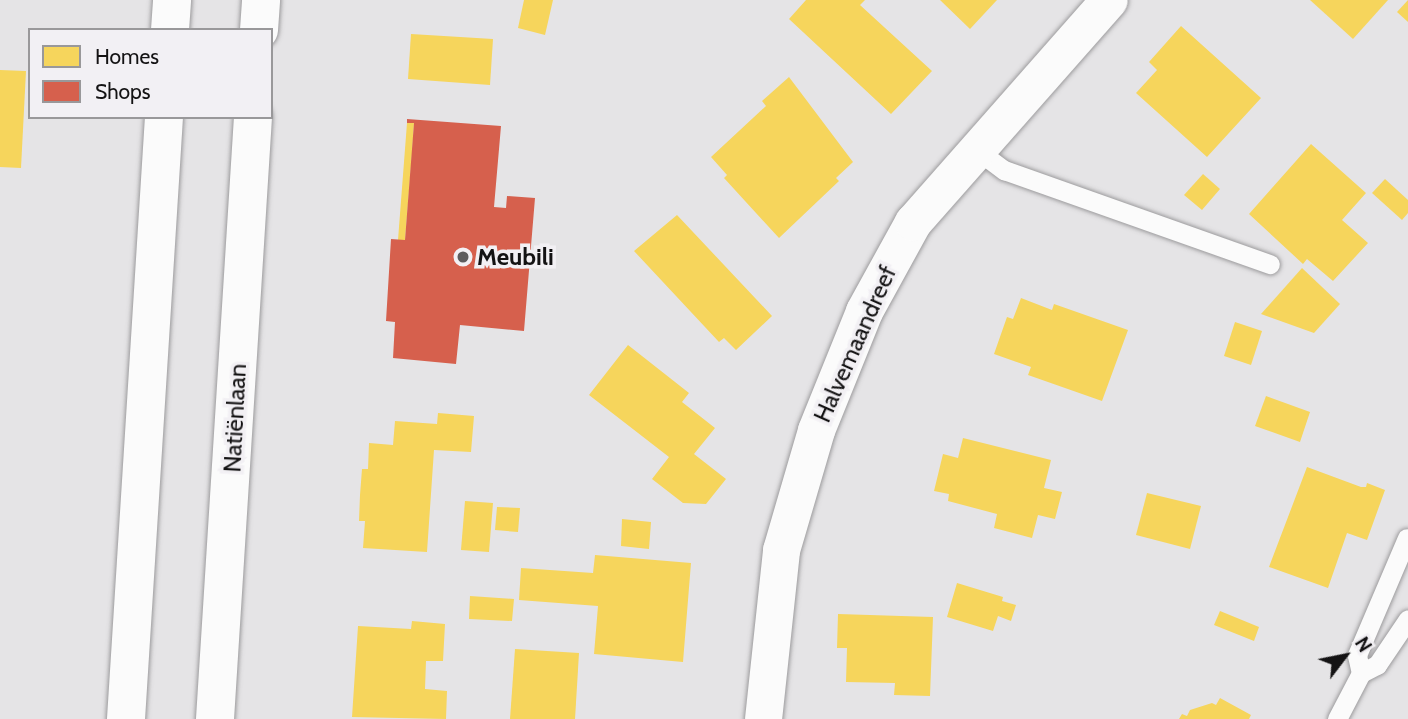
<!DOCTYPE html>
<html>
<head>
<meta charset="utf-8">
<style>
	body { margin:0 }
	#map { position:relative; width:1408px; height:719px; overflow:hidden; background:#e5e4e6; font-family:Cabin,sans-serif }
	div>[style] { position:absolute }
	.homes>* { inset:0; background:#f6d55c }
	.shops>* { inset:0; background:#d6604d }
	.roads { filter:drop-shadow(0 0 2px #9c9b9d) drop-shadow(0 0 2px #9c9b9d) }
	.service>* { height:19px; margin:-9.5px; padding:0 9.5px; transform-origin:9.5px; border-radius:9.5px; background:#fbfbfb }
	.minor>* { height:37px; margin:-18.5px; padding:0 18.5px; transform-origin:18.5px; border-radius:18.5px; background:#fbfbfb }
	.primary>* { height:38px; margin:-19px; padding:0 19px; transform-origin:19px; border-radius:19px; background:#fbfbfb }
	.dots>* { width:19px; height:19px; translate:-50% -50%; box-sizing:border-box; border:4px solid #f2f0f4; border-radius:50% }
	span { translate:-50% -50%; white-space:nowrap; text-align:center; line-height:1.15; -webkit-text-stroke:7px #f2f0f4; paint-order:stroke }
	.poi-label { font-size:24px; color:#141314; font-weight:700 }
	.left { translate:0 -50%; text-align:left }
	.street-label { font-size:24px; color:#141314 }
	.legend { position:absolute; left:28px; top:28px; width:245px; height:91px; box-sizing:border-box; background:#f2f0f4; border:2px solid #99989a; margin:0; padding:9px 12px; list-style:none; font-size:21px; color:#141314 }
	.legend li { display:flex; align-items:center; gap:14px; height:35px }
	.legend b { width:35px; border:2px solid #99989a }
	.north { position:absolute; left:1310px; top:621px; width:70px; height:70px; -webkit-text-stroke:5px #f2f0f4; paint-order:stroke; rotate:58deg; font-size:19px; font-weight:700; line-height:28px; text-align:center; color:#141314 }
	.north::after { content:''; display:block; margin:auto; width:24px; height:32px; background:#141314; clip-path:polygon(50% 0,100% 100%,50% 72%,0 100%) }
</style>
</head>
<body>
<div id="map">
	<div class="homes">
		<i style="clip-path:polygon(524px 0,553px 0,545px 35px,518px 28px)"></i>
		<i style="clip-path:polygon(806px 0,865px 0,860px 5px,932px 71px,891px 114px,789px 19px)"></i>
		<i style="clip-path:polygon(940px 0,997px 0,970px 29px)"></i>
		<i style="clip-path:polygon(1310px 0,1388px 0,1353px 39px)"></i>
		<i style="clip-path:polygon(1408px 0,1408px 22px,1397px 12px)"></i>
		<i style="clip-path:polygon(1181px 26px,1261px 98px,1207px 157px,1136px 93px,1157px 70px,1149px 62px)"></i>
		<i style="clip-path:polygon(411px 34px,493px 39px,490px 85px,408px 79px)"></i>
		<i style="clip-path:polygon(0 70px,26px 71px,21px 168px,0 167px)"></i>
		<i style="clip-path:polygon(789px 77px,853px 162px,836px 178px,839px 181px,779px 238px,724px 178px,727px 175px,711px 157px,766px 106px,762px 101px)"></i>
		<i style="clip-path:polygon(407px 123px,414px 123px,412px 154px,405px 240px,398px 240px)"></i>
		<i style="clip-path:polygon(1311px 144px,1366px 193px,1342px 220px,1368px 243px,1333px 281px,1307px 259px,1303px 264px,1249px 214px)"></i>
		<i style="clip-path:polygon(1203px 174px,1220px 189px,1202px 210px,1184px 195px)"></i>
		<i style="clip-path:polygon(1385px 179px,1408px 200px,1408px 213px,1402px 220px,1372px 193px)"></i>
		<i style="clip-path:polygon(677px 215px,772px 316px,736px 350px,724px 338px,719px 342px,634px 251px)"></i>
		<i style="clip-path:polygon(1302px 268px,1340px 304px,1314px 333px,1261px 314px)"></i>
		<i style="clip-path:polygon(1021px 298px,1052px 310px,1054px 304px,1128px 330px,1102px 401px,1028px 375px,1031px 367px,994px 354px,1007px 317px,1013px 319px)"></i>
		<i style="clip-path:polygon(1235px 322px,1262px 331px,1251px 365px,1224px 356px)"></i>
		<i style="clip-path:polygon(628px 345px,689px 393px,682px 402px,715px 428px,694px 454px,726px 479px,706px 504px,683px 503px,652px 479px,669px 457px,589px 395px)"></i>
		<i style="clip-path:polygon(1266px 396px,1310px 412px,1300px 442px,1255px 426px)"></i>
		<i style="clip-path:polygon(438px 413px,474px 416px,471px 452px,434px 450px,427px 552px,363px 548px,365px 521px,359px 521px,360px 495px,362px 469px,368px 469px,369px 443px,393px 445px,395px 421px,437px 424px)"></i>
		<i style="clip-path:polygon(963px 438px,1051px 460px,1044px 488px,1062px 492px,1055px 519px,1038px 515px,1032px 538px,994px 528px,997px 514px,948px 501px,949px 494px,934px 491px,943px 454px,958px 458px)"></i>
		<i style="clip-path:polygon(1307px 467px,1361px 487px,1366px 487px,1367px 483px,1385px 490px,1367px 540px,1347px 533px,1328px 588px,1269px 567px)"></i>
		<i style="clip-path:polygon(1147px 493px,1201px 506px,1190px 549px,1136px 535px)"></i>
		<i style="clip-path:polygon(465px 501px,493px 503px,489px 552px,461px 550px)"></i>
		<i style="clip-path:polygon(497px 507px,520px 508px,518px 532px,495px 530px)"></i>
		<i style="clip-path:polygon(622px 519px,651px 522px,649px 549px,621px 546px)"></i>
		<i style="clip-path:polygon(595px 555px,691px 563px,683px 662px,594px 654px,598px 606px,519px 600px,521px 568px,593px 573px)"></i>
		<i style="clip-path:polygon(957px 583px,1003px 597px,1002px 601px,1016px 605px,1011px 621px,998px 616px,993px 631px,947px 617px)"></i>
		<i style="clip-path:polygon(470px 596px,514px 599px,512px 621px,469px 619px)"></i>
		<i style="clip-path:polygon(1220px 611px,1259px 627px,1254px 641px,1214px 625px)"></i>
		<i style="clip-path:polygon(838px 614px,933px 617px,930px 696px,894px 695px,895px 683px,846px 682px,847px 648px,837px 648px)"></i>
		<i style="clip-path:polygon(412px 621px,445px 624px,443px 661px,426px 661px,425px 689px,447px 691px,446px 719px,352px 717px,358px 626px,411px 629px)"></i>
		<i style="clip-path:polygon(515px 649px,579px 653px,575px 719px,510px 719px)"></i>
		<i style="clip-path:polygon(1220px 698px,1251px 715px,1249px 719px,1179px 719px,1182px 714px,1187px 716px,1190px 710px,1212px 703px,1216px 705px)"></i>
	</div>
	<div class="shops">
		<i style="clip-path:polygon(407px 119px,501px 126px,494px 207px,506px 208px,507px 196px,535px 198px,524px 331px,460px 325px,456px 364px,393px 358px,395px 322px,386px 321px,391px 239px,405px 240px,414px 123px,407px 123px)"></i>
	</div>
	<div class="roads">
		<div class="service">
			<i style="left:977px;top:150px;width:34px;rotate:37deg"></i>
			<i style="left:1004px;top:170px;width:282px;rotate:19.5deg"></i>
			<i style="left:1361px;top:673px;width:18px;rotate:-103deg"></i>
			<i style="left:1357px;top:655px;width:127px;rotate:-66.9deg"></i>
			<i style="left:1337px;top:719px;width:52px;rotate:-62.4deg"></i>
			<i style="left:1361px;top:673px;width:18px;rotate:-27deg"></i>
			<i style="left:1377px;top:665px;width:55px;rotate:-56deg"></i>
		</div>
		<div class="minor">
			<i style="left:763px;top:719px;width:170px;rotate:-83.9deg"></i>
			<i style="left:781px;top:550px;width:125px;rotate:-73.7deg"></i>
			<i style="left:816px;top:430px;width:128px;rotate:-68deg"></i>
			<i style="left:864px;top:311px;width:102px;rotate:-61.2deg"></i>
			<i style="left:913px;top:222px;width:296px;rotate:-48.6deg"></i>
		</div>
		<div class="primary">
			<i style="left:170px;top:30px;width:30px;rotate:-86deg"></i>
			<i style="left:259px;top:30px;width:30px;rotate:-86deg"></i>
			<i style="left:126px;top:719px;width:603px;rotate:-86.39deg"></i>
			<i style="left:215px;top:719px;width:603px;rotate:-86.39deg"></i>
		</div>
	</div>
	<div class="dots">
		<i style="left:463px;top:257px;background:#5d5c5e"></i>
	</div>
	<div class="poi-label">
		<span class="left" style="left:477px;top:257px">Meubili</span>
	</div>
	<div class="street-label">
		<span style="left:855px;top:344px;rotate:-66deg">Halvemaandreef</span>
		<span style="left:235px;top:418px;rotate:-87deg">Natiënlaan</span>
	</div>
	<ul class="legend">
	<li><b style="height:19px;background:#f6d55c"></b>Homes</li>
	<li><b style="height:19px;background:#d6604d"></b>Shops</li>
	</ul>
	<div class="north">N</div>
</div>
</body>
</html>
